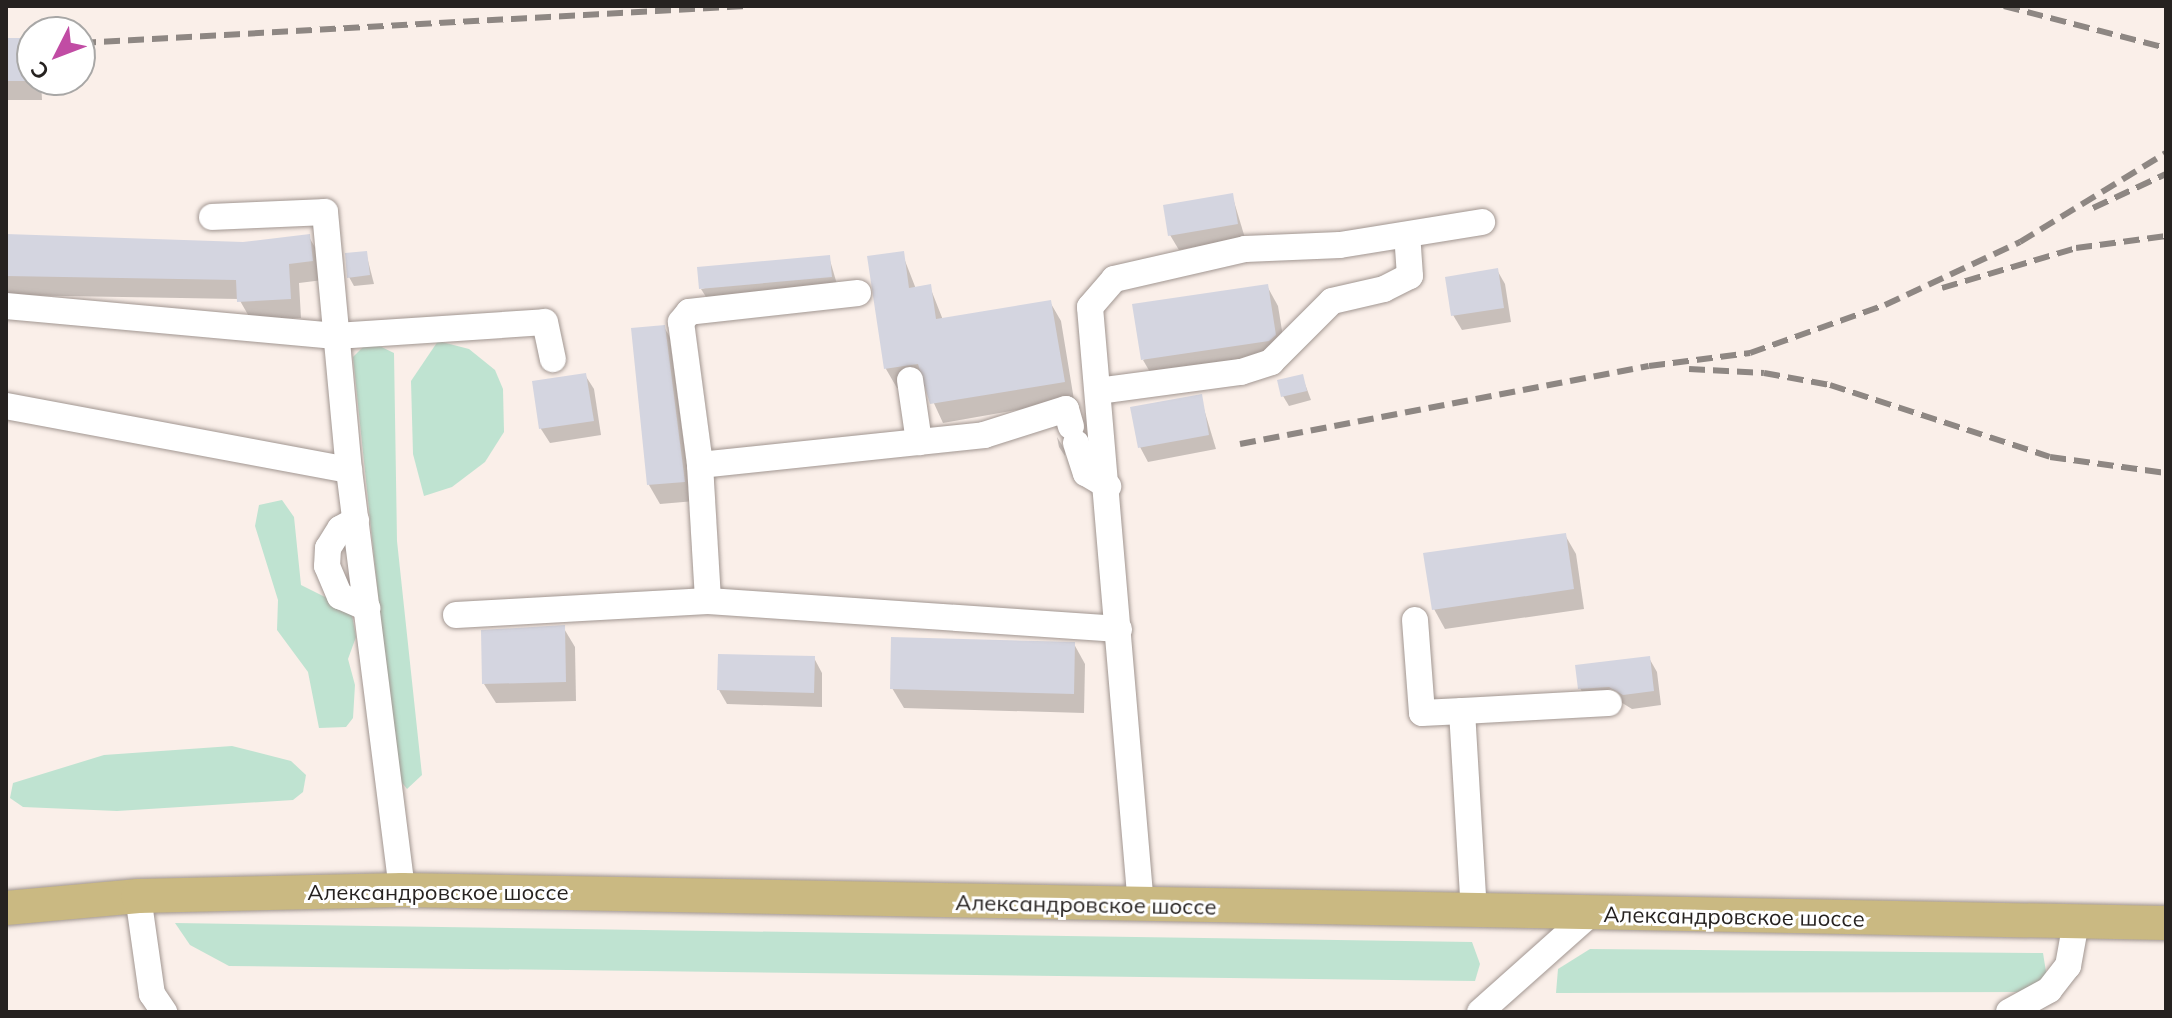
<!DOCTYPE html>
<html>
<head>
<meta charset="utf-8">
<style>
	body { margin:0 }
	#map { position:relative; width:2172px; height:1018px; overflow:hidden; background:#faefe9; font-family:Mulish,sans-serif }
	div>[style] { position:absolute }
	.green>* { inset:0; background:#bfe3d1 }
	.shadow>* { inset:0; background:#0003 }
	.building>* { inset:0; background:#d4d5e0 }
	.roads { filter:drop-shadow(0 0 2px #a19691) drop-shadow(0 0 2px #a19691) }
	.minor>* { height:26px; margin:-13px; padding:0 13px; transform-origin:13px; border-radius:13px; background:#fff }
	.major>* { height:34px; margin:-17px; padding:0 17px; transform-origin:17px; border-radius:17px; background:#cab982 }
	.rail>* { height:6px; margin-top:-3px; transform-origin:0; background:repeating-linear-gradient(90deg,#8e8783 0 16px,transparent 0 24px) }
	span { translate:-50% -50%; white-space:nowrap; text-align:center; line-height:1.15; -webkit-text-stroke:6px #fff; paint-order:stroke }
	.street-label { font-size:22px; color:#262220 }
	.frame { position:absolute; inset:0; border:8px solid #262220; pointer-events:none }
	.north { position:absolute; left:16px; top:16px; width:80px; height:80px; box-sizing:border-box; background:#fff; border:2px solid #a8a7a6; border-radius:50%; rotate:228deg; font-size:22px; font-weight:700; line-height:32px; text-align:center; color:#262220 }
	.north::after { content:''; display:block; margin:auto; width:28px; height:36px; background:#c14ca4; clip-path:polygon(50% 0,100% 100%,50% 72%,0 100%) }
</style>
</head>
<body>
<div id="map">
	<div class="green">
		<i style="clip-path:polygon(369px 341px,394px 353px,397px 541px,422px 775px,407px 789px,397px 776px,353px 357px)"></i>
		<i style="clip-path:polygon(438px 341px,469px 349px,495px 370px,503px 389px,504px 432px,485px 462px,452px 487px,424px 496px,413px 454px,411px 381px)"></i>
		<i style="clip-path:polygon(282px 500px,294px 517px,301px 585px,351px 610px,356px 637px,348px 659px,355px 685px,353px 718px,346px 727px,319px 728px,308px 672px,277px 630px,278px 600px,255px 526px,259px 505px)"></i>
		<i style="clip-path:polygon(232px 746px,291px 761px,306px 775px,303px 792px,293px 800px,117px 811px,23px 807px,10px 798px,13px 783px,104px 755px)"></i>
		<i style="clip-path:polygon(175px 923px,1472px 942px,1480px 964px,1475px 981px,229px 966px,190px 945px)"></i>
		<i style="clip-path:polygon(1590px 949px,2043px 953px,2047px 978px,2036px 992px,1556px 993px,1558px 969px)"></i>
	</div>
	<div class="shadow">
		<i style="clip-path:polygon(6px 40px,30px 40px,32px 80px,41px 80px,42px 100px,6px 100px)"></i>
		<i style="clip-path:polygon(1232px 195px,1245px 238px,1179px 250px,1170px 235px)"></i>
		<i style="clip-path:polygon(6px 237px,243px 244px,309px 237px,320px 256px,323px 280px,299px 283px,301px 318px,251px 320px,239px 299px,6px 295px)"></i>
		<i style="clip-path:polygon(366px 253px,374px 284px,354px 286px,349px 277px)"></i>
		<i style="clip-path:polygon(902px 253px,916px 289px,930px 287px,943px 320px,1050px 302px,1061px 321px,1074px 400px,943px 423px,926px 386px,897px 388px,886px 369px,869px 258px)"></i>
		<i style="clip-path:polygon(829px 257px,839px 291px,710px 303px,701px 289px)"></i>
		<i style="clip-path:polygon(1497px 270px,1505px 284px,1511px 322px,1462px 330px,1453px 315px)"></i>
		<i style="clip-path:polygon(1267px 286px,1278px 306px,1286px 355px,1154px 379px,1143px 360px)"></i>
		<i style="clip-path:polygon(664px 327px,675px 346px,695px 501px,660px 504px,649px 485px)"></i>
		<i style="clip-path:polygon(585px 375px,594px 389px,601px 435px,550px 443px,541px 429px,534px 383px)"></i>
		<i style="clip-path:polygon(1302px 376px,1311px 400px,1289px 406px,1283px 396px)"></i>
		<i style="clip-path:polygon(1200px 396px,1216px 449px,1148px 462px,1140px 447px)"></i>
		<i style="clip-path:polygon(1057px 437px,1065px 450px,1065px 456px,1059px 447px)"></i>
		<i style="clip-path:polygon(1565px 535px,1576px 554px,1584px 609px,1445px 629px,1434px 609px)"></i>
		<i style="clip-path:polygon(563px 627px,575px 647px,576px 701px,496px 703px,484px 684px)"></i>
		<i style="clip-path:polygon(1074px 644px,1085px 664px,1084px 713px,904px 708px,892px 688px)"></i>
		<i style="clip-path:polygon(814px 658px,822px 673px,822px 707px,727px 704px,719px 690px)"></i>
		<i style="clip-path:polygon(1649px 658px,1657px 672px,1661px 705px,1632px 709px,1619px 701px,1588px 703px,1580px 688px)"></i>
	</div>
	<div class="building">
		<i style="clip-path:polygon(6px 38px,31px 38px,31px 81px,6px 81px)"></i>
		<i style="clip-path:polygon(1233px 193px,1238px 224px,1168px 236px,1163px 205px)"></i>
		<i style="clip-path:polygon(6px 234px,243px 242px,310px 234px,313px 261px,289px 264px,291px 299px,237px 302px,236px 280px,6px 276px)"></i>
		<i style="clip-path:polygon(367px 251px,370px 275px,347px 278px,345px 253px)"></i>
		<i style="clip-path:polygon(904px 251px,909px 288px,931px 284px,936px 319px,1051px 300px,1065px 382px,930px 404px,918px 364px,884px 369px,867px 256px)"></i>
		<i style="clip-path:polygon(830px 255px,832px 277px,699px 289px,697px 267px)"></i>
		<i style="clip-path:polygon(1498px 268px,1504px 308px,1451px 316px,1445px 277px)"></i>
		<i style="clip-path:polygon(1268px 284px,1276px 335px,1269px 341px,1141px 360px,1132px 304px)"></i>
		<i style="clip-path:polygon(665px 325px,685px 482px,647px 485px,631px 328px)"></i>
		<i style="clip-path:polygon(586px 373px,594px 421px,539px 429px,532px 381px)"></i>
		<i style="clip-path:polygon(1303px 374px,1307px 391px,1281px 397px,1277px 380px)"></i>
		<i style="clip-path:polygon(1202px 394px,1209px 435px,1138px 448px,1130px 407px)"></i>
		<i style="clip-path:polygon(1566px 533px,1574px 589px,1432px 610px,1423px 553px)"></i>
		<i style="clip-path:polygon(565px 625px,566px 682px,482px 684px,481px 630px)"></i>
		<i style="clip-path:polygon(891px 637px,1075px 642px,1074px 694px,890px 689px)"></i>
		<i style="clip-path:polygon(718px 654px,815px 656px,814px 693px,717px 690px)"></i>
		<i style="clip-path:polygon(1650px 656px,1654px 691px,1623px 695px,1609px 687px,1578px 689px,1575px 665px)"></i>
	</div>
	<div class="roads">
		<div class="minor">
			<i style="left:212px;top:217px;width:113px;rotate:-2.5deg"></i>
			<i style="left:325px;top:212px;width:259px;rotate:84.7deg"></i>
			<i style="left:349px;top:470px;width:423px;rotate:82.8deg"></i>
			<i style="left:858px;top:293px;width:170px;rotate:173.6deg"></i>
			<i style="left:689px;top:312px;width:13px;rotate:129deg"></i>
			<i style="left:681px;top:322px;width:144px;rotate:82.4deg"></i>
			<i style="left:700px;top:465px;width:286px;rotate:-6deg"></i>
			<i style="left:984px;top:435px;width:86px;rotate:-17.6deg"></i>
			<i style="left:1066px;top:409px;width:18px;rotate:74deg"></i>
			<i style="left:6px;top:306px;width:331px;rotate:5.2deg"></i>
			<i style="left:336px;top:336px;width:209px;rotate:-3.8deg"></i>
			<i style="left:545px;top:322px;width:38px;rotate:78deg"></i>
			<i style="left:910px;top:380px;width:63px;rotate:81.7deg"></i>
			<i style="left:1098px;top:391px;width:144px;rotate:-7.6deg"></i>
			<i style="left:1241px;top:372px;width:32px;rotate:-18deg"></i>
			<i style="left:1271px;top:362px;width:86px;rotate:-45deg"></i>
			<i style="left:1332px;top:301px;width:53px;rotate:-13deg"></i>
			<i style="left:1384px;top:289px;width:29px;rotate:-27deg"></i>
			<i style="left:1410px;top:276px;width:39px;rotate:-94deg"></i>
			<i style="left:6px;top:406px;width:349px;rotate:10.6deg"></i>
			<i style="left:1076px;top:443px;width:32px;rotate:72deg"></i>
			<i style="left:1086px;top:473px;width:26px;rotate:31deg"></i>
			<i style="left:700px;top:465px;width:136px;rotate:86.6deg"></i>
			<i style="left:356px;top:520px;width:18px;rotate:151deg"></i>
			<i style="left:340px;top:529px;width:22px;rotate:122deg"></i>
			<i style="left:328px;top:548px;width:18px;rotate:93deg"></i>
			<i style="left:327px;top:566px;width:33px;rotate:67deg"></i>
			<i style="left:340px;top:596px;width:30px;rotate:24deg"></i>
			<i style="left:456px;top:615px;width:252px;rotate:-3.2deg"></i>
			<i style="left:708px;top:601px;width:412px;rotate:3.9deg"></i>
			<i style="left:1415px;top:620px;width:93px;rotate:85.7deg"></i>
			<i style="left:1422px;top:713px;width:40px;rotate:-2.9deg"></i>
			<i style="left:1462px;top:711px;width:202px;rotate:86.6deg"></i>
			<i style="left:1462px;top:711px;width:147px;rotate:-3.1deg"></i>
			<i style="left:138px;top:896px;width:99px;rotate:81.9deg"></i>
			<i style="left:152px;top:994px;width:22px;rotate:56deg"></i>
			<i style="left:1141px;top:906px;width:601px;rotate:-94.87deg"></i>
			<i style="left:1090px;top:307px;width:37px;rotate:-49deg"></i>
			<i style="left:1114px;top:279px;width:134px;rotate:-12.9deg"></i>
			<i style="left:1245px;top:249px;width:95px;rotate:-2.4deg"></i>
			<i style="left:1340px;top:245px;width:144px;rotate:-9.2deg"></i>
			<i style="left:1480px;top:1012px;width:146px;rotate:-41.7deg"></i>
			<i style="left:2009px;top:1012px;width:46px;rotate:-28.8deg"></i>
			<i style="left:2049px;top:990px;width:31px;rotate:-52deg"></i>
			<i style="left:2068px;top:966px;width:45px;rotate:-79.7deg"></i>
		</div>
		<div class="major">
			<i style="left:6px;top:908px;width:133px;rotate:-5.2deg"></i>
			<i style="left:138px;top:896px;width:264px;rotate:-1.3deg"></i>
			<i style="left:402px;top:890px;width:1764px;rotate:1.07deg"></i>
		</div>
	</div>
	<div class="rail">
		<i style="left:2004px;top:6px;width:167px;rotate:14.5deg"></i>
		<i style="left:80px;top:43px;width:667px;rotate:-3.18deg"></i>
		<i style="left:2093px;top:208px;width:81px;rotate:-25deg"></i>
		<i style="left:1942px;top:288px;width:140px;rotate:-16.6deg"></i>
		<i style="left:2076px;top:248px;width:91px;rotate:-7.6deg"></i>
		<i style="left:1689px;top:369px;width:75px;rotate:3.1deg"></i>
		<i style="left:1764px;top:373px;width:67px;rotate:10.3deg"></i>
		<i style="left:1830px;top:385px;width:231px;rotate:18.1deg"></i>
		<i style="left:2050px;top:457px;width:117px;rotate:7.9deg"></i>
		<i style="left:1240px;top:444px;width:416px;rotate:-10.8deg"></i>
		<i style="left:1649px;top:366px;width:102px;rotate:-7.3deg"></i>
		<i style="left:1750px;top:353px;width:143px;rotate:-19.6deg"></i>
		<i style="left:1885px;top:305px;width:149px;rotate:-25deg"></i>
		<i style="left:2020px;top:242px;width:171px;rotate:-31.4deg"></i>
	</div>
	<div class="street-label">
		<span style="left:438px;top:893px">Александровское шоссе</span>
		<span style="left:1086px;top:905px;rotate:1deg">Александровское шоссе</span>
		<span style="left:1734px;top:917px;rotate:1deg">Александровское шоссе</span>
	</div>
	<div class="frame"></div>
	<div class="north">С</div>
</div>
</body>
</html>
